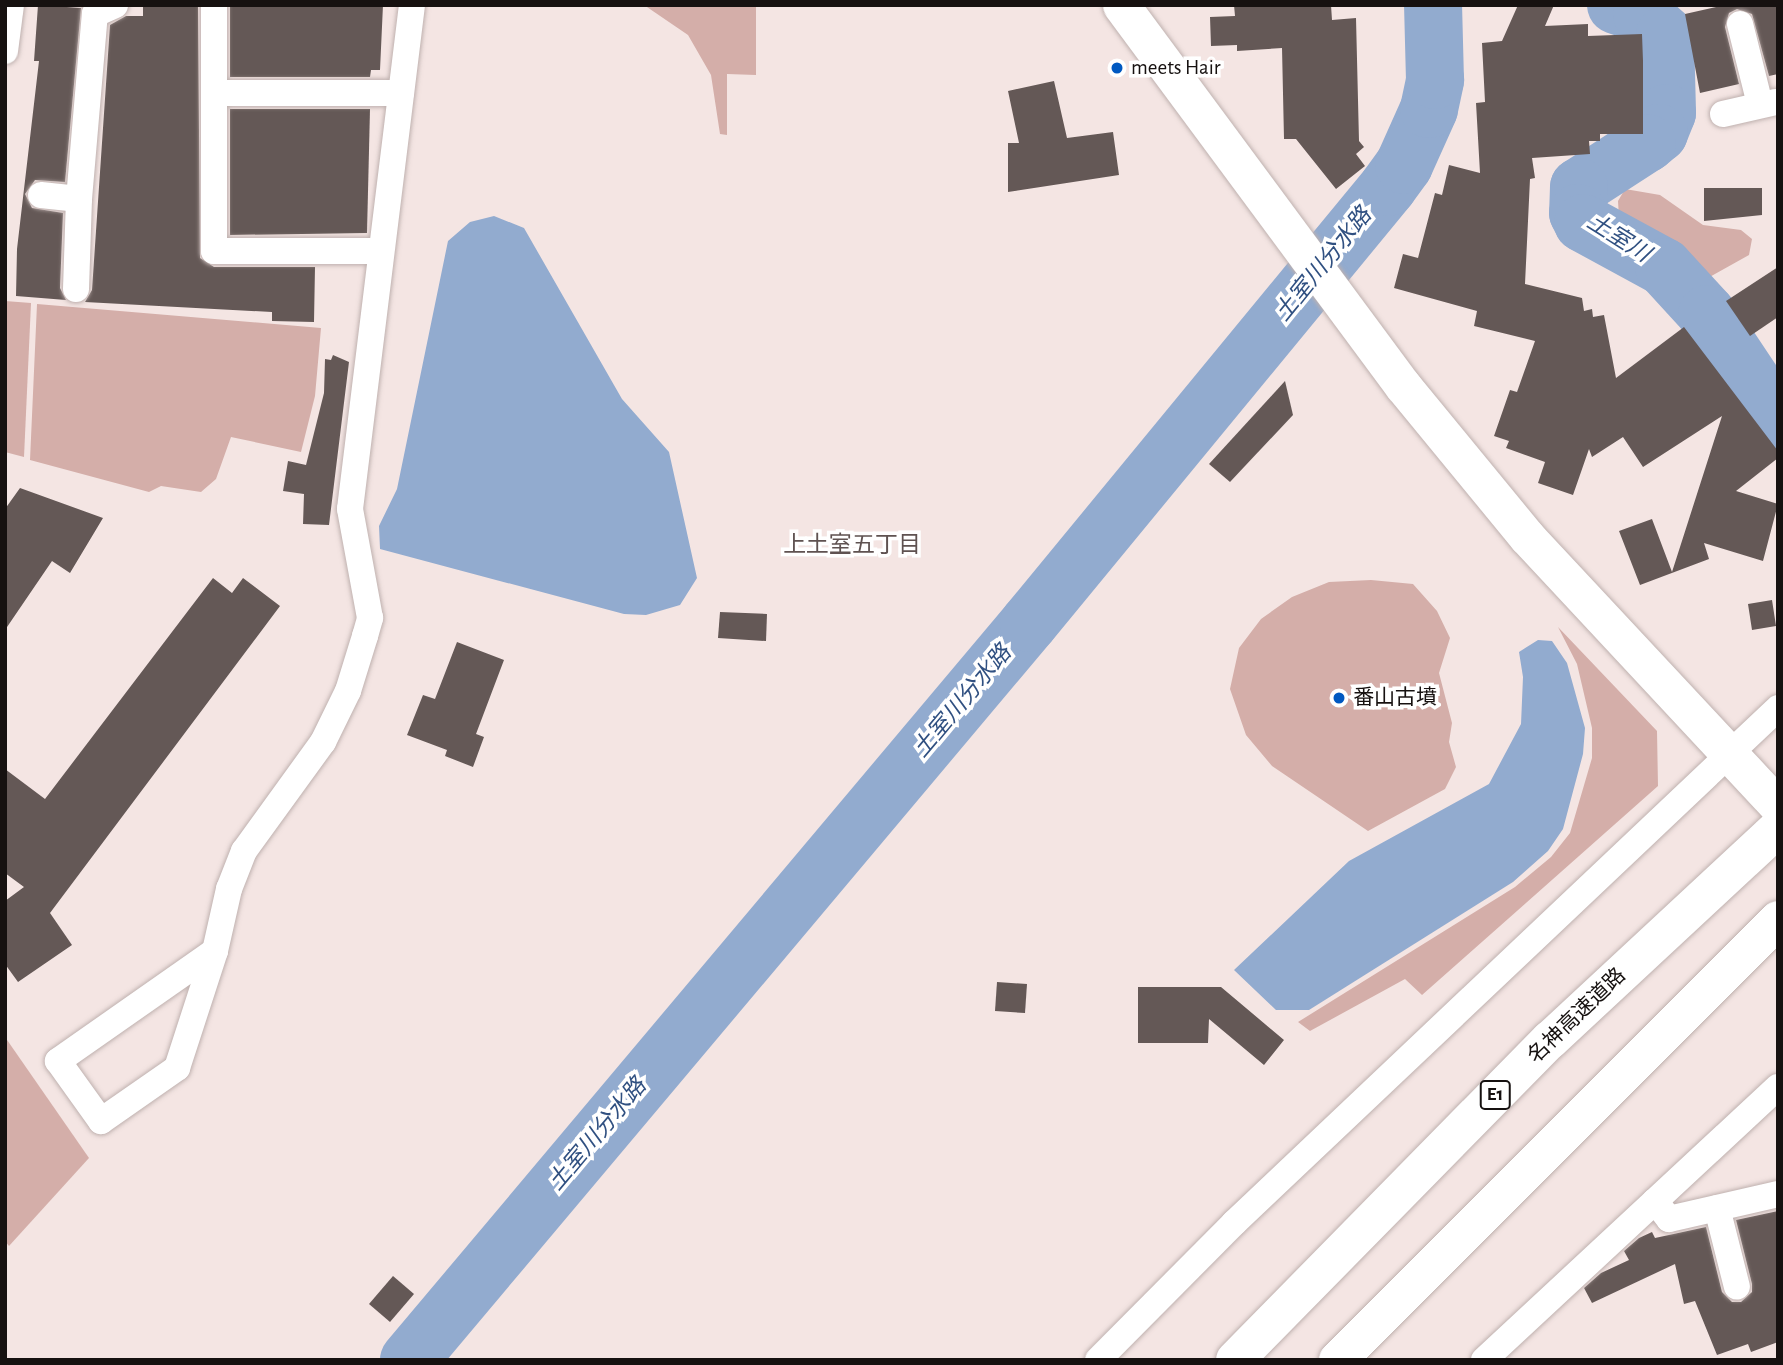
<!DOCTYPE html>
<html>
<head>
<meta charset="utf-8">
<style>
	body { margin:0 }
	#map { position:relative; width:1783px; height:1365px; overflow:hidden; background:#f4e5e3; font-family:"Alegreya Sans","Noto Sans JP",sans-serif }
	div>[style] { position:absolute }
	.green>* { inset:0; background:#d4aea9 }
	.water>* { inset:0; background:#92abcf }
	.river>* { height:58px; margin:-29px; padding:0 29px; transform-origin:29px; border-radius:29px; background:#92abcf }
	.building>* { inset:0; background:#645856 }
	.roads { filter:drop-shadow(0 0 2px #bfb1af) drop-shadow(0 0 2px #bfb1af) }
	.street>* { height:26px; margin:-13px; padding:0 13px; transform-origin:13px; border-radius:13px; background:#fff }
	.secondary>* { height:37px; margin:-18.5px; padding:0 18.5px; transform-origin:18.5px; border-radius:18.5px; background:#fff }
	.highway>* { height:38px; margin:-19px; padding:0 19px; transform-origin:19px; border-radius:19px; background:#fff }
	.dots>* { width:19px; height:19px; translate:-50% -50%; box-sizing:border-box; border:4px solid #fff; border-radius:50% }
	span { translate:-50% -50%; white-space:nowrap; text-align:center; line-height:1.15; -webkit-text-stroke:7px #fff; paint-order:stroke }
	.shield-label span { padding:2px 5px; background:#fff; border:2px solid; border-radius:5px; -webkit-text-stroke-width:0 }
	.shield-label { font-size:19px; color:#161110; font-weight:700 }
	.poi-label { font-size:21px; color:#161110 }
	.left { translate:0 -50%; text-align:left }
	.street-label { font-size:21px; color:#161110 }
	.water-label { font-size:23px; color:#305081; font-style:italic }
	.neighbourhood-label { font-size:23px; color:#5f5251 }
	.frame { position:absolute; inset:0; border:7px solid #161110; pointer-events:none }
</style>
</head>
<body>
<div id="map">
	<div class="green">
		<i style="clip-path:polygon(644px 5px,756px 5px,756px 75px,727px 74px,727px 135px,720px 134px,711px 75px,688px 35px)"></i>
		<i style="clip-path:polygon(1625px 189px,1660px 195px,1703px 225px,1741px 230px,1752px 239px,1749px 255px,1706px 279px,1665px 245px,1619px 218px,1618px 201px)"></i>
		<i style="clip-path:polygon(5px 301px,31px 303px,24px 457px,5px 452px)"></i>
		<i style="clip-path:polygon(37px 304px,321px 328px,315px 396px,301px 452px,231px 437px,216px 479px,201px 492px,161px 486px,149px 492px,30px 460px)"></i>
		<i style="clip-path:polygon(1371px 580px,1413px 584px,1437px 611px,1450px 638px,1439px 673px,1452px 723px,1449px 742px,1456px 767px,1445px 789px,1368px 831px,1272px 766px,1246px 735px,1230px 689px,1239px 648px,1261px 619px,1292px 597px,1329px 582px)"></i>
		<i style="clip-path:polygon(1558px 627px,1657px 731px,1658px 786px,1422px 995px,1405px 979px,1310px 1031px,1298px 1022px,1515px 887px,1551px 857px,1570px 833px,1592px 758px,1592px 728px,1577px 664px)"></i>
		<i style="clip-path:polygon(5px 1037px,89px 1158px,9px 1246px,5px 1241px)"></i>
	</div>
	<div class="water">
		<i style="clip-path:polygon(494px 216px,524px 228px,622px 399px,669px 452px,697px 578px,680px 605px,646px 615px,624px 614px,380px 549px,379px 526px,397px 489px,448px 241px,470px 222px)"></i>
		<i style="clip-path:polygon(1538px 640px,1552px 641px,1567px 663px,1585px 728px,1583px 754px,1563px 829px,1548px 851px,1513px 882px,1309px 1010px,1276px 1010px,1234px 970px,1349px 861px,1489px 784px,1521px 724px,1523px 677px,1519px 652px)"></i>
	</div>
	<div class="river">
		<i style="left:1616px;top:5px;width:28px;rotate:19deg"></i>
		<i style="left:1642px;top:14px;width:31px;rotate:42deg"></i>
		<i style="left:1665px;top:35px;width:78px;rotate:88.5deg"></i>
		<i style="left:1667px;top:113px;width:22px;rotate:112deg"></i>
		<i style="left:1659px;top:133px;width:16px;rotate:140deg"></i>
		<i style="left:1647px;top:143px;width:81px;rotate:147.1deg"></i>
		<i style="left:1579px;top:187px;width:26px;rotate:92deg"></i>
		<i style="left:1578px;top:213px;width:11px;rotate:63deg"></i>
		<i style="left:1583px;top:223px;width:92px;rotate:28.5deg"></i>
		<i style="left:1664px;top:267px;width:64px;rotate:47.5deg"></i>
		<i style="left:1707px;top:314px;width:128px;rotate:56.2deg"></i>
		<i style="left:409px;top:1360px;width:963px;rotate:-49.93deg"></i>
		<i style="left:1029px;top:623px;width:565px;rotate:-50.53deg"></i>
		<i style="left:1388px;top:187px;width:27px;rotate:-54deg"></i>
		<i style="left:1404px;top:165px;width:61px;rotate:-65.9deg"></i>
		<i style="left:1429px;top:109px;width:30px;rotate:-78deg"></i>
		<i style="left:1435px;top:80px;width:75px;rotate:-91.5deg"></i>
	</div>
	<div class="building">
		<i style="clip-path:polygon(38px 5px,81px 8px,65px 182px,35px 180px,25px 194px,32px 208px,63px 213px,60px 288px,66px 300px,16px 296px,17px 249px,39px 61px,34px 61px)"></i>
		<i style="clip-path:polygon(198px 5px,200px 258px,214px 267px,315px 267px,314px 322px,272px 321px,272px 312px,85px 302px,92px 290px,110px 25px,126px 16px,143px 16px,143px 6px)"></i>
		<i style="clip-path:polygon(230px 5px,383px 5px,380px 70px,371px 70px,370px 77px,230px 77px)"></i>
		<i style="clip-path:polygon(1234px 5px,1331px 5px,1332px 20px,1356px 18px,1359px 141px,1364px 147px,1356px 154px,1365px 166px,1336px 189px,1296px 139px,1284px 139px,1282px 48px,1237px 51px,1237px 45px,1211px 46px,1210px 17px,1235px 16px)"></i>
		<i style="clip-path:polygon(1518px 5px,1554px 5px,1545px 26px,1588px 24px,1588px 36px,1642px 34px,1643px 61px,1643px 134px,1600px 134px,1600px 141px,1589px 141px,1590px 154px,1532px 158px,1535px 178px,1530px 179px,1525px 284px,1582px 298px,1584px 311px,1592px 309px,1593px 317px,1604px 315px,1616px 378px,1684px 327px,1778px 451px,1778px 458px,1736px 491px,1778px 504px,1763px 561px,1704px 543px,1709px 559px,1640px 585px,1619px 531px,1652px 519px,1672px 572px,1722px 416px,1643px 467px,1623px 437px,1592px 457px,1589px 449px,1573px 495px,1538px 483px,1545px 462px,1506px 448px,1509px 441px,1494px 436px,1510px 390px,1517px 392px,1535px 341px,1474px 326px,1477px 311px,1394px 288px,1403px 254px,1418px 258px,1435px 193px,1442px 195px,1449px 165px,1480px 173px,1476px 103px,1485px 102px,1482px 43px,1502px 41px)"></i>
		<i style="clip-path:polygon(1725px 5px,1778px 5px,1778px 74px,1769px 76px,1752px 14px,1737px 9px,1729px 13px,1725px 27px,1739px 84px,1700px 93px,1685px 14px)"></i>
		<i style="clip-path:polygon(1054px 81px,1067px 138px,1113px 132px,1119px 175px,1008px 192px,1008px 143px,1019px 143px,1008px 91px)"></i>
		<i style="clip-path:polygon(230px 109px,370px 109px,367px 233px,230px 235px)"></i>
		<i style="clip-path:polygon(1704px 188px,1762px 188px,1762px 215px,1704px 221px)"></i>
		<i style="clip-path:polygon(1778px 267px,1778px 317px,1750px 336px,1726px 301px)"></i>
		<i style="clip-path:polygon(333px 355px,349px 362px,329px 525px,303px 524px,304px 494px,283px 491px,288px 461px,306px 465px,324px 393px,325px 359px,331px 360px)"></i>
		<i style="clip-path:polygon(1285px 381px,1293px 415px,1230px 482px,1209px 464px)"></i>
		<i style="clip-path:polygon(20px 488px,103px 518px,70px 573px,52px 561px,5px 630px,5px 509px)"></i>
		<i style="clip-path:polygon(213px 578px,232px 593px,243px 578px,280px 606px,50px 913px,72px 945px,18px 982px,5px 964px,5px 901px,24px 887px,5px 873px,5px 769px,45px 799px)"></i>
		<i style="clip-path:polygon(1772px 600px,1776px 626px,1752px 630px,1748px 604px)"></i>
		<i style="clip-path:polygon(720px 612px,767px 614px,766px 641px,718px 638px)"></i>
		<i style="clip-path:polygon(457px 642px,504px 660px,476px 734px,484px 737px,473px 767px,445px 756px,447px 750px,407px 735px,423px 695px,435px 699px)"></i>
		<i style="clip-path:polygon(997px 982px,1027px 984px,1025px 1013px,995px 1011px)"></i>
		<i style="clip-path:polygon(1138px 987px,1221px 987px,1284px 1040px,1264px 1065px,1209px 1019px,1208px 1043px,1138px 1043px)"></i>
		<i style="clip-path:polygon(1778px 1211px,1778px 1342px,1751px 1352px,1748px 1344px,1717px 1355px,1695px 1301px,1684px 1304px,1675px 1264px,1592px 1303px,1584px 1288px,1601px 1273px,1629px 1260px,1624px 1251px,1639px 1238px,1652px 1232px,1655px 1238px,1706px 1227px,1722px 1292px,1732px 1302px,1741px 1302px,1752px 1292px,1752px 1284px,1736px 1220px)"></i>
		<i style="clip-path:polygon(393px 1276px,414px 1294px,390px 1322px,369px 1304px)"></i>
	</div>
	<div class="roads">
		<div class="street">
			<i style="left:214px;top:5px;width:246px;rotate:90deg"></i>
			<i style="left:214px;top:251px;width:167px"></i>
			<i style="left:1740px;top:24px;width:82px;rotate:76deg"></i>
			<i style="left:5px;top:51px;width:46px;rotate:-82.6deg"></i>
			<i style="left:214px;top:93px;width:187px"></i>
			<i style="left:1723px;top:114px;width:54px;rotate:-12.8deg"></i>
			<i style="left:41px;top:195px;width:38px;rotate:6deg"></i>
			<i style="left:76px;top:289px;width:90px;rotate:-88.1deg"></i>
			<i style="left:79px;top:199px;width:186px;rotate:-85.1deg"></i>
			<i style="left:95px;top:14px;width:22px;rotate:-24deg"></i>
			<i style="left:215px;top:951px;width:192px;rotate:145deg"></i>
			<i style="left:58px;top:1061px;width:74px;rotate:54.4deg"></i>
			<i style="left:101px;top:1121px;width:93px;rotate:-34.9deg"></i>
			<i style="left:177px;top:1068px;width:123px;rotate:-72deg"></i>
			<i style="left:215px;top:951px;width:64px;rotate:-77.3deg"></i>
			<i style="left:229px;top:889px;width:41px;rotate:-68.5deg"></i>
			<i style="left:244px;top:851px;width:135px;rotate:-54.1deg"></i>
			<i style="left:323px;top:742px;width:57px;rotate:-63.9deg"></i>
			<i style="left:348px;top:691px;width:58px;rotate:-72.8deg"></i>
			<i style="left:365px;top:636px;width:19px;rotate:-74deg"></i>
			<i style="left:370px;top:618px;width:111px;rotate:-100.4deg"></i>
			<i style="left:350px;top:509px;width:508px;rotate:-82.99deg"></i>
			<i style="left:1655px;top:1201px;width:23px;rotate:52deg"></i>
			<i style="left:1669px;top:1219px;width:112px;rotate:-12.9deg"></i>
			<i style="left:1717px;top:1208px;width:81px;rotate:75.8deg"></i>
			<i style="left:1098px;top:1360px;width:193px;rotate:-45.2deg"></i>
			<i style="left:1234px;top:1223px;width:749px;rotate:-43.43deg"></i>
			<i style="left:1484px;top:1360px;width:401px;rotate:-42.9deg"></i>
		</div>
		<div class="secondary">
			<i style="left:1121px;top:5px;width:474px;rotate:53.5deg"></i>
			<i style="left:1403px;top:386px;width:195px;rotate:50.6deg"></i>
			<i style="left:1527px;top:537px;width:368px;rotate:47deg"></i>
		</div>
		<div class="highway">
			<i style="left:1235px;top:1360px;width:449px;rotate:-45.5deg"></i>
			<i style="left:1550px;top:1040px;width:311px;rotate:-42.9deg"></i>
			<i style="left:1338px;top:1360px;width:622px;rotate:-45deg"></i>
		</div>
	</div>
	<div class="dots">
		<i style="left:1117px;top:68px;background:#0058c1"></i>
		<i style="left:1339px;top:698px;background:#0058c1"></i>
	</div>
	<div class="shield-label">
		<span style="left:1495px;top:1095px">E1</span>
	</div>
	<div class="poi-label">
		<span class="left" style="left:1131px;top:68px">meets Hair</span>
		<span class="left" style="left:1353px;top:698px">番山古墳</span>
	</div>
	<div class="street-label">
		<span style="left:1577px;top:1016px;rotate:-44deg">名神高速道路</span>
	</div>
	<div class="water-label">
		<span style="left:1618px;top:239px;rotate:32deg">土室川</span>
		<span style="left:1324px;top:265px;rotate:-51deg">土室川分水路</span>
		<span style="left:963px;top:702px;rotate:-50deg">土室川分水路</span>
		<span style="left:598px;top:1135px;rotate:-50deg">土室川分水路</span>
	</div>
	<div class="neighbourhood-label">
		<span style="left:852px;top:546px">上土室五丁目</span>
	</div>
	<div class="frame"></div>
</div>
</body>
</html>
